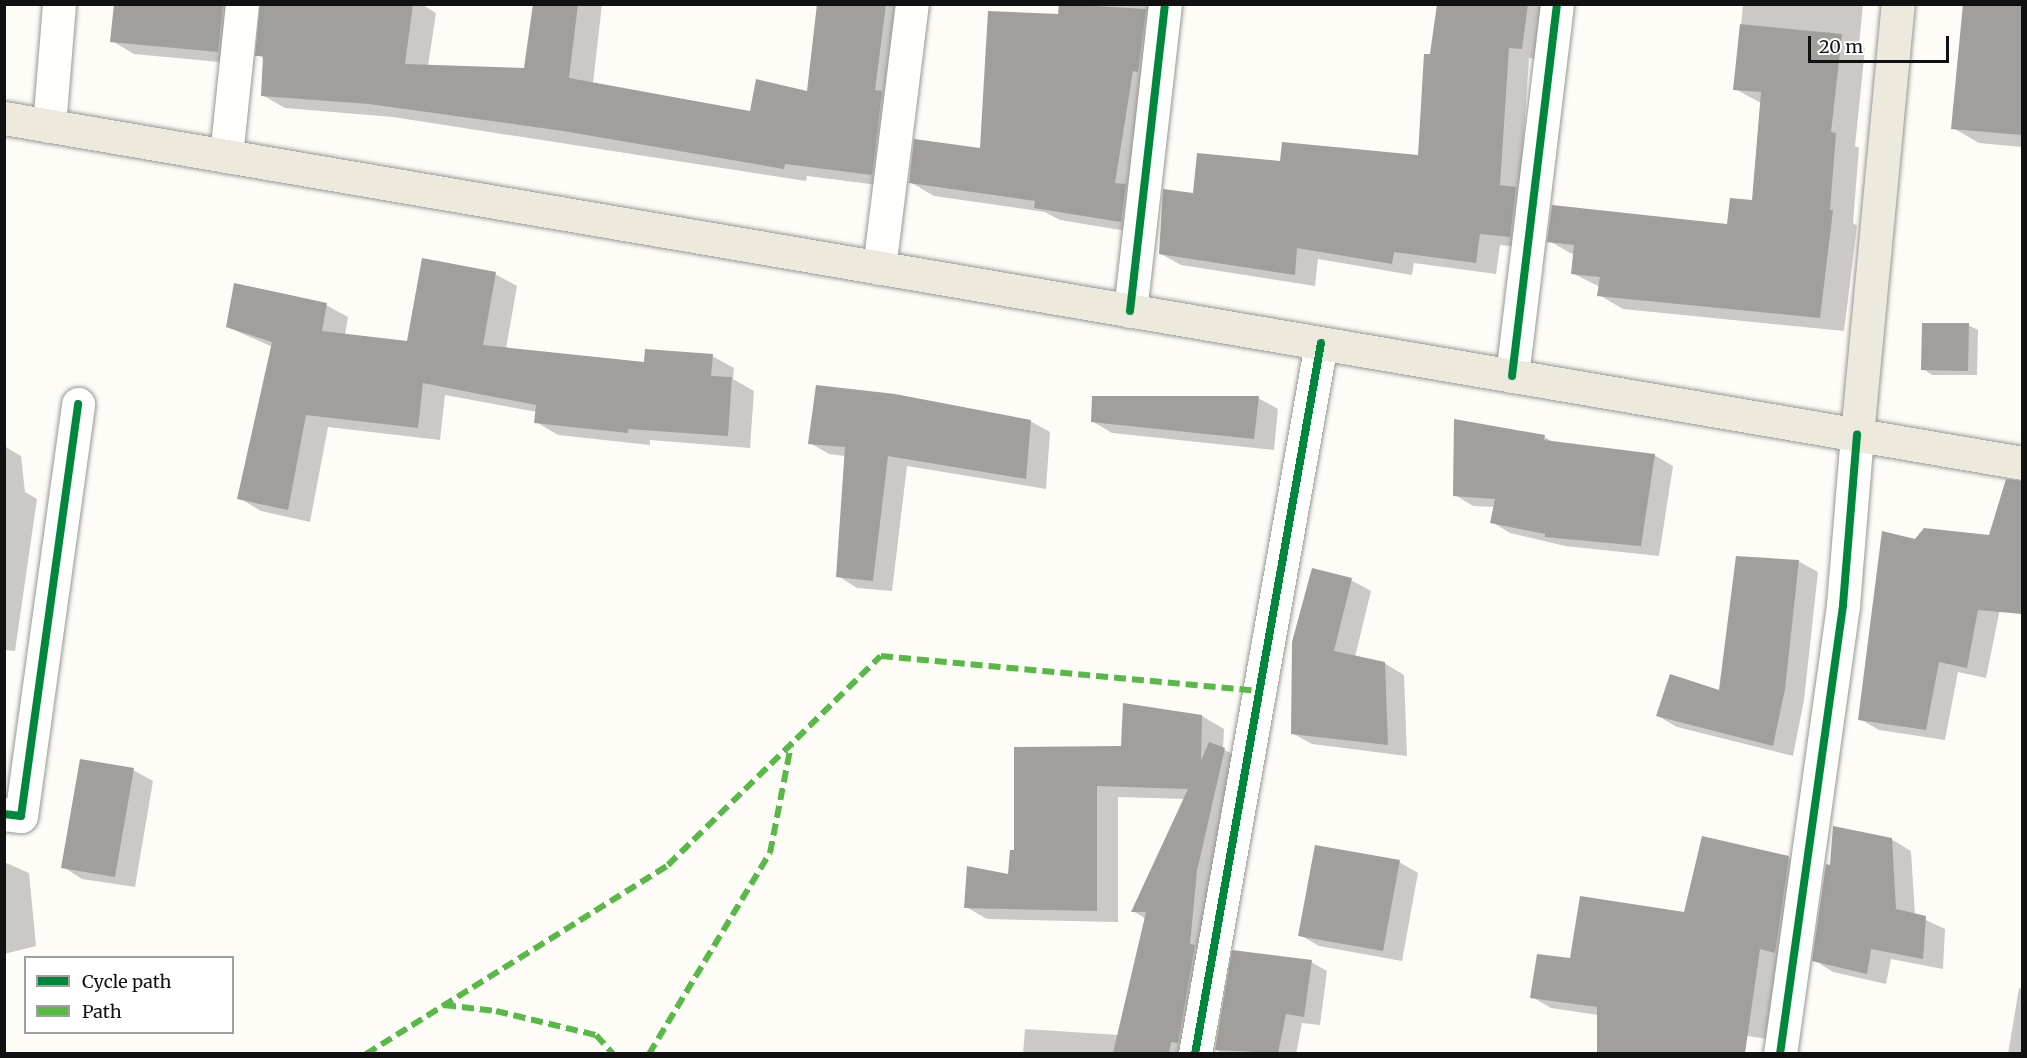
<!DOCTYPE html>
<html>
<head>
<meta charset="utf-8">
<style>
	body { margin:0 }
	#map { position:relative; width:2027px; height:1058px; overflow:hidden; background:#fdfcf7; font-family:Merriweather,serif }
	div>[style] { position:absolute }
	.shadow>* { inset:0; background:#0003 }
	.building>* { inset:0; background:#a19f9c }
	.roads { filter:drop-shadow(0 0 2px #979795) drop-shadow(0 0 2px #979795) }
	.minor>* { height:33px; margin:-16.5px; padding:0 16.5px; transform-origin:16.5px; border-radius:16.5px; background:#fffffe }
	.major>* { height:33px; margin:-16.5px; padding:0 16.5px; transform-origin:16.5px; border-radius:16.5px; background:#ede9dc }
	.quiet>* { height:6px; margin-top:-3px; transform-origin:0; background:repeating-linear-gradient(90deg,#58b947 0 12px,transparent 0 18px) }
	.cycleway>* { height:8px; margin:-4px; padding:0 4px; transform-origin:4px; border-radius:4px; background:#00873e }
	span { translate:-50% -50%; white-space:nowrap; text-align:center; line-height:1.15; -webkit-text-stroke:6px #fff; paint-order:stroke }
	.frame { position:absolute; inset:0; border:6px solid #111; pointer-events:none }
	.legend { position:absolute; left:24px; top:956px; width:210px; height:78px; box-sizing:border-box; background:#fff; border:2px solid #a0a0a0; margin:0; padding:8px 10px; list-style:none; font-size:18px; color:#111 }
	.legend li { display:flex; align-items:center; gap:12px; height:30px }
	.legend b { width:30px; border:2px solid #a0a0a0 }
	.scale { position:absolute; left:1808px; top:36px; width:141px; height:27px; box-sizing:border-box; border:3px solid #111; border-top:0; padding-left:8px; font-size:18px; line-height:21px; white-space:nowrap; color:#111; -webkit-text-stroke:4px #fff; paint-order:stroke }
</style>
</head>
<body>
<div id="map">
	<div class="shadow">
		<i style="clip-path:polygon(115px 4px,253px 4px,241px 64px,134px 54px,112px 41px)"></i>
		<i style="clip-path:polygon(262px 4px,421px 4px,436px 13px,428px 66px,525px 70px,534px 4px,602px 4px,593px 83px,751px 113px,808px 93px,819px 4px,910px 4px,894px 187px,807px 176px,806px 181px,393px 117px,285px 108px,262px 95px,265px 59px,257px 55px)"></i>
		<i style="clip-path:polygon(1061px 4px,1173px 4px,1145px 234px,1060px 220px,1045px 212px,934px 196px,910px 182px,982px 150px,1059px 15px)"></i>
		<i style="clip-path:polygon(1439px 4px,1550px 4px,1542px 60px,1529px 58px,1520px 191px,1530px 248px,1500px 245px,1496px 274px,1414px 263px,1412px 275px,1318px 259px,1315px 286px,1181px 265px,1161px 254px,1194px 195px,1282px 163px,1419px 157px)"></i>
		<i style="clip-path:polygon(1743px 4px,1863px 4px,1859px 45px,1865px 49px,1855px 146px,1859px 148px,1853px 223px,1857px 226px,1844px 331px,1623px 309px,1599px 295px,1600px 287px,1572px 273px,1574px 255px,1549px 241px,1729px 225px,1753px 202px,1761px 103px,1735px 89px)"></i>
		<i style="clip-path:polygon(1964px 4px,2022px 4px,2022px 147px,1979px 143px,1953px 128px)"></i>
		<i style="clip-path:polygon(495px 274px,517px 286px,506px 349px,645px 364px,712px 356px,734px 368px,733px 379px,754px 391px,750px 448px,650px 440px,650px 445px,558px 435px,536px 422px,537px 412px,445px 395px,440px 440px,328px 427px,310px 522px,261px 511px,239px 498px,273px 347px,227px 327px,326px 305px,348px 317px,345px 335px,408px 343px)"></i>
		<i style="clip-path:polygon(1968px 325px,1978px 330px,1977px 375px,1932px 375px,1923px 369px)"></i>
		<i style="clip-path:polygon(1258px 398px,1278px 409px,1274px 450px,1112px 433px,1092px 421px)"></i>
		<i style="clip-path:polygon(1030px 421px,1050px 432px,1046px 489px,907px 466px,892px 591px,857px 588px,838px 576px,845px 456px,829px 454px,810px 443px)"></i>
		<i style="clip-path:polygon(1544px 437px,1555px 443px,1654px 455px,1673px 466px,1659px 556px,1565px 546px,1510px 533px,1492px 522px,1495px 507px,1473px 506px,1455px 495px)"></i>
		<i style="clip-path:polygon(4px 446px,21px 456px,25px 492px,37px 499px,15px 651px,4px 650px)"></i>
		<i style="clip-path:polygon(1883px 533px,2001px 604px,1986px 678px,1958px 672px,1945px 740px,1879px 730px,1860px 719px)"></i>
		<i style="clip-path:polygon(1798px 561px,1818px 572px,1804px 700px,1793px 756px,1677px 727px,1658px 716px,1720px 692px)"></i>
		<i style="clip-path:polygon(1351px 580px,1371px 591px,1355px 657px,1384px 663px,1404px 675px,1407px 756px,1312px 744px,1292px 733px)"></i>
		<i style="clip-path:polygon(1202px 716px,1224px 729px,1223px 749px,1246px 761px,1199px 1054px,1023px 1054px,1025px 1029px,1119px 1035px,1146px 919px,1133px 911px,1185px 799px,1118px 797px,1118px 922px,987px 919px,966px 907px,1010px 876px,1016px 852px,1123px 747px)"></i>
		<i style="clip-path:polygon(133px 770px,153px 781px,135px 887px,82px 879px,63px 867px)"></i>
		<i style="clip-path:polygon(1891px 839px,1911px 851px,1915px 915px,1945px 929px,1943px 969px,1891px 959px,1886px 984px,1833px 972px,1814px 960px,1832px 867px)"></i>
		<i style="clip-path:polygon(1788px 857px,1808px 869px,1768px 1039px,1734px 1034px,1734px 1054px,1599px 1054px,1598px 1015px,1551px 1008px,1532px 997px,1572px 960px,1685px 914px)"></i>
		<i style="clip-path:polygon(4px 862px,29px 873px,36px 946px,4px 954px)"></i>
		<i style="clip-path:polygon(1399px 862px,1418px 873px,1402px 961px,1319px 946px,1300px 935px)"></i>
		<i style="clip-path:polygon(1311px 962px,1327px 971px,1320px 1025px,1302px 1023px,1296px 1054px,1223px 1054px,1216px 1050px)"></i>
		<i style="clip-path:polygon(2019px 988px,2022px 989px,2022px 1054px,2008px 1054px)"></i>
	</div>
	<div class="building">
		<i style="clip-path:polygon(114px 4px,223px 4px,218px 52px,110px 42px)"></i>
		<i style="clip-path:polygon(260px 4px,413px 4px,405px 64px,524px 68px,533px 4px,578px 4px,569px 78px,750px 111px,756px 79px,807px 91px,817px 4px,886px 4px,875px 90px,882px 91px,872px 175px,785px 164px,784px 169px,563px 131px,369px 104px,261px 96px,263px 56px,255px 56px)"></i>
		<i style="clip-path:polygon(1059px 4px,1146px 9px,1138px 72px,1133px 71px,1115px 183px,1126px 184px,1121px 222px,1034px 208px,1035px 201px,909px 183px,914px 139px,980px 148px,988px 11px,1058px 14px)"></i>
		<i style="clip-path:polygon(1437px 4px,1528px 4px,1522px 49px,1509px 48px,1500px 185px,1516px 187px,1510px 237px,1480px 234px,1476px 263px,1394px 252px,1392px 264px,1297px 248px,1295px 275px,1159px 254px,1163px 189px,1193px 193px,1197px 153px,1280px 161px,1282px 142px,1418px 155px,1424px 54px,1430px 54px)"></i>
		<i style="clip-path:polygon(1963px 4px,2022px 4px,2022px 135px,1951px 129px)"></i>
		<i style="clip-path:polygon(1740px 24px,1842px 34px,1831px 132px,1836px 133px,1830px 210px,1833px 210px,1820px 318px,1597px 296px,1600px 277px,1571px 274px,1574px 245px,1547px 242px,1552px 205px,1727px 224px,1730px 198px,1752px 200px,1761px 92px,1733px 90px)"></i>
		<i style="clip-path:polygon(422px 258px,496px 272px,483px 345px,644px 362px,645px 349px,713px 354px,711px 376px,732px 377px,728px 436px,628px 429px,628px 433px,534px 423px,536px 405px,423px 383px,418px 428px,306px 415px,288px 510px,237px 499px,272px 342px,226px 327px,234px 283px,327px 303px,322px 331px,407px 341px)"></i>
		<i style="clip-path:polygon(1922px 323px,1969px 323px,1968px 371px,1921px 370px)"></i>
		<i style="clip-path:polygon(816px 385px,895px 394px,1031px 420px,1026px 479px,888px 456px,873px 581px,836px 577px,845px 447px,808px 444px)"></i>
		<i style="clip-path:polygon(1092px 396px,1259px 396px,1254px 439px,1091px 422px)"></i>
		<i style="clip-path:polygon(1454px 419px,1545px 435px,1544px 440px,1655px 454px,1641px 546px,1545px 537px,1545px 534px,1490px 523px,1495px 499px,1453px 496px)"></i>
		<i style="clip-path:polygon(2006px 479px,2022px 481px,2022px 614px,1978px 610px,1967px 668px,1939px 662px,1926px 730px,1858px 720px,1882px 531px,1915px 539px,1924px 528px,1989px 535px)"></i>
		<i style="clip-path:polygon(1736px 556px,1799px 560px,1785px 689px,1773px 746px,1656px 716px,1670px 674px,1719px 690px)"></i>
		<i style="clip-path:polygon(1312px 568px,1352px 578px,1334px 651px,1385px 662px,1388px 745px,1291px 734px,1292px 642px)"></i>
		<i style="clip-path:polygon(1123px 703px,1202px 715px,1201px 761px,1209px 742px,1225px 748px,1197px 871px,1190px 944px,1195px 945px,1178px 1043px,1171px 1042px,1169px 1053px,1113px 1053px,1146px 912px,1131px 912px,1188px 789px,1097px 786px,1097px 911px,964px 908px,967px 866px,1008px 874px,1010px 850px,1014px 850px,1014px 747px,1121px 746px)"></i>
		<i style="clip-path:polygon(80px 759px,134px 768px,115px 877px,61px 868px)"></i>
		<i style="clip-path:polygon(1833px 826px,1892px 838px,1896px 909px,1926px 916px,1923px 959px,1871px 949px,1867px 974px,1812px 961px,1826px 864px,1830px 865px)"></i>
		<i style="clip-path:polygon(1702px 836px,1789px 856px,1775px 953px,1760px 949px,1745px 1053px,1597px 1053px,1597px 1007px,1530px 998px,1537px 954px,1570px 958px,1580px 896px,1684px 912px)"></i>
		<i style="clip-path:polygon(1315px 845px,1400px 860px,1383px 951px,1298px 936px)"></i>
		<i style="clip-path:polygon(1232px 950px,1312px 960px,1304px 1017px,1286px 1014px,1278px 1053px,1215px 1050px)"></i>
	</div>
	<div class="roads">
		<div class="minor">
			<i style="left:49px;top:126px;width:122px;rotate:-85.3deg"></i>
			<i style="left:226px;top:156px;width:153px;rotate:-84deg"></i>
			<i style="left:879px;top:268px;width:266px;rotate:-82.9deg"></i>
			<i style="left:1130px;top:311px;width:309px;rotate:-83.5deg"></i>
			<i style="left:1512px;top:376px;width:375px;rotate:-83.1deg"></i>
			<i style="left:4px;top:814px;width:17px;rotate:7deg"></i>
			<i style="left:21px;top:816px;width:416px;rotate:-82.1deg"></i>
			<i style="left:1195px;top:1054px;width:722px;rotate:-79.95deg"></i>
			<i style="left:1780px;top:1054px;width:453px;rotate:-82deg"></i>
			<i style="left:1843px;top:605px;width:171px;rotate:-85.3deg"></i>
		</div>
		<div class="major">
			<i style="left:4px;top:118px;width:2047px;rotate:9.7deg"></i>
			<i style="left:1857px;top:435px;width:433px;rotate:-84.6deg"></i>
		</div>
	</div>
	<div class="quiet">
		<i style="left:444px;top:1005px;width:52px;rotate:6.6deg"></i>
		<i style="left:496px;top:1011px;width:103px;rotate:13.5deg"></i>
		<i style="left:596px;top:1035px;width:25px;rotate:48deg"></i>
		<i style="left:366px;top:1054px;width:356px;rotate:-32deg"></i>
		<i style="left:668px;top:865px;width:298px;rotate:-44.5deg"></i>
		<i style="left:881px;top:656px;width:380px;rotate:5.3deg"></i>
		<i style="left:649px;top:1054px;width:235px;rotate:-59deg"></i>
		<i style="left:770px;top:853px;width:110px;rotate:-79deg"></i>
	</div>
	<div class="cycleway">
		<i style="left:1130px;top:311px;width:309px;rotate:-83.5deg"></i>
		<i style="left:1512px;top:376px;width:375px;rotate:-83.1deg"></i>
		<i style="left:4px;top:814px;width:17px;rotate:7deg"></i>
		<i style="left:21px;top:816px;width:416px;rotate:-82.1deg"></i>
		<i style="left:1195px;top:1054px;width:722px;rotate:-79.95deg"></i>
		<i style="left:1780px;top:1054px;width:453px;rotate:-82deg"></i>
		<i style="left:1843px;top:605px;width:171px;rotate:-85.3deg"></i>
	</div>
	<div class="frame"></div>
	<ul class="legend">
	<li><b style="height:8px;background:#00873e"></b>Cycle path</li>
	<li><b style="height:8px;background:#58b947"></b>Path</li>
	</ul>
	<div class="scale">20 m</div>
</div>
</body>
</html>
